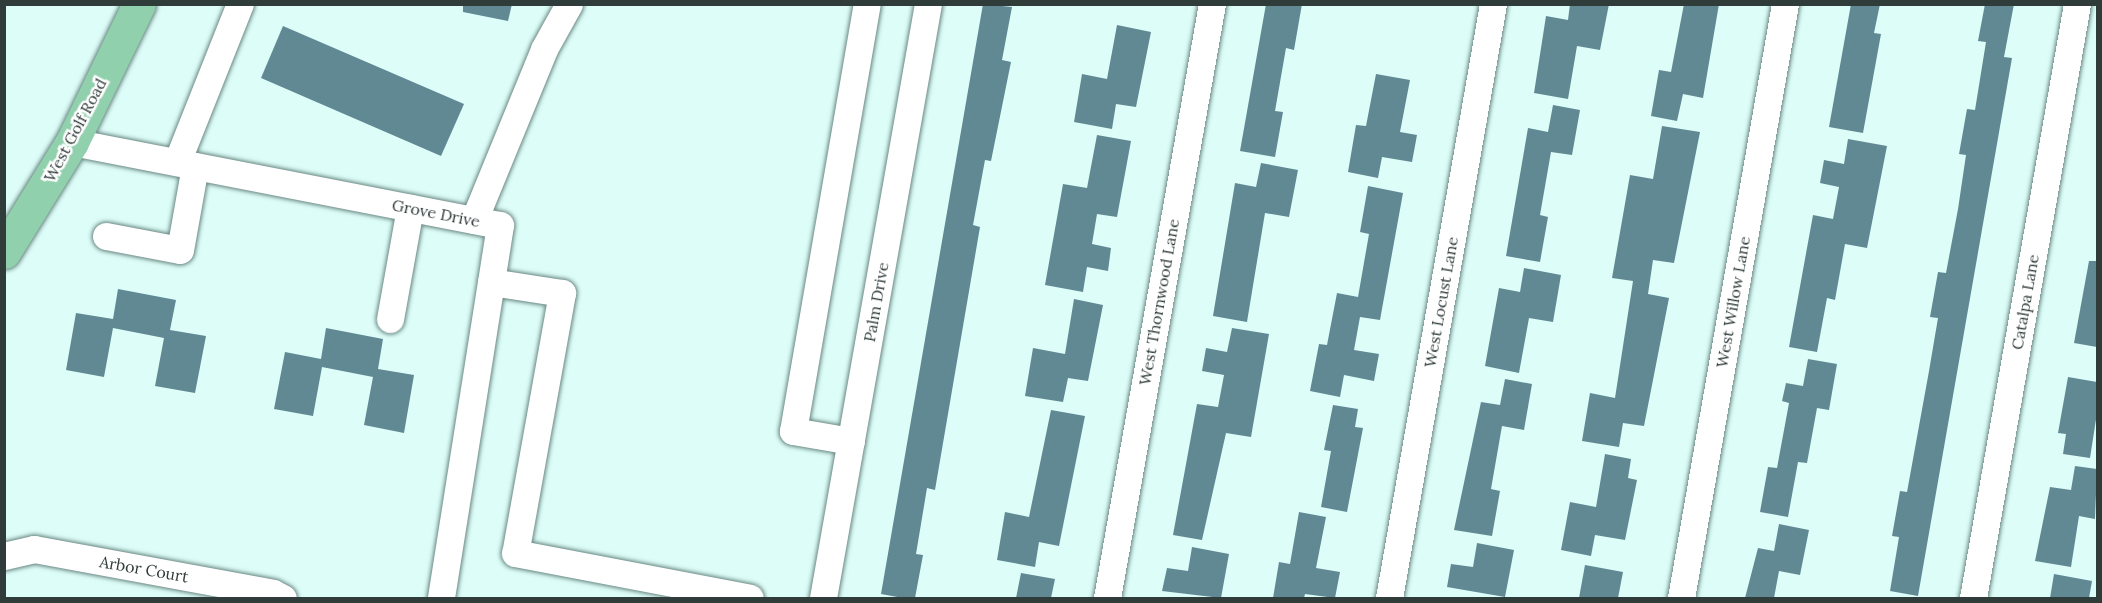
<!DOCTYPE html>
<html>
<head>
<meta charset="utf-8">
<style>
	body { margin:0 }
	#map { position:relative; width:2102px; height:603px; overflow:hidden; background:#ddfdf8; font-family:Lora,serif }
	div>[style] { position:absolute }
	.building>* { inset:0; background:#618994 }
	.roads { filter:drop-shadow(0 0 2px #6a8883) drop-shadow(0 0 2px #6a8883) }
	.minor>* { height:27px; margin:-13.5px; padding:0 13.5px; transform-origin:13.5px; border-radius:13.5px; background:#fff }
	.major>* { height:33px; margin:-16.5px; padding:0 16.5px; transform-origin:16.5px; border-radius:16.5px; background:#91d0ac }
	span { translate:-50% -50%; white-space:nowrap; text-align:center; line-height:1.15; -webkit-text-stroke:5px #fff; paint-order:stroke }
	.street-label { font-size:16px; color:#2f3c3a }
	.frame { position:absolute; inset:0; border:6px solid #2f3c3a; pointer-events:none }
</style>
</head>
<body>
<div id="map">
	<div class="building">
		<i style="clip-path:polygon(463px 4px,512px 4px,508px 21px,463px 12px)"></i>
		<i style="clip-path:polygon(983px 4px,1012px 7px,1002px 60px,1011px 62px,991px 161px,985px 160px,973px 225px,980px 227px,935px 490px,927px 488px,916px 554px,923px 555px,915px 598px,903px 598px,881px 594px)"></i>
		<i style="clip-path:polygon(1266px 4px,1302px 4px,1294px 50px,1286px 48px,1275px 111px,1283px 112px,1275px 157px,1240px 151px)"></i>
		<i style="clip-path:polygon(1570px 4px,1609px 4px,1600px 50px,1577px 46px,1568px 99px,1534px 93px,1546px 16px,1568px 20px)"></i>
		<i style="clip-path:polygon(1684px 4px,1719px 4px,1703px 98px,1683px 94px,1677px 121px,1651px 116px,1659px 70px,1671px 72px)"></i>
		<i style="clip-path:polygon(1851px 4px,1880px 4px,1874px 33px,1881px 34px,1863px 133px,1829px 127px)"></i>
		<i style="clip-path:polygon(1985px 4px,2014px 4px,2004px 57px,2012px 58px,1918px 596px,1890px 591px,1899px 537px,1892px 536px,1900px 491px,1907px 492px,1929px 371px,1938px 318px,1930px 317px,1938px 272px,1946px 273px,1958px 209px,1966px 155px,1959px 154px,1967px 109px,1975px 110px,1986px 42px,1978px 41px)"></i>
		<i style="clip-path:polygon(1117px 25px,1151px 32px,1136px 107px,1116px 104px,1112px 129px,1074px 122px,1082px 74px,1107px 79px)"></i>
		<i style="clip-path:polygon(283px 26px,464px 104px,441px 156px,261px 78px)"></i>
		<i style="clip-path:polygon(1376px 74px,1410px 80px,1400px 132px,1417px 135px,1412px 162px,1382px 157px,1378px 178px,1348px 172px,1356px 125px,1366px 126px)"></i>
		<i style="clip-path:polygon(1553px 105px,1580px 110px,1572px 155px,1551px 152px,1540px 215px,1548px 217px,1540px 262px,1506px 256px,1528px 128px,1548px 132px)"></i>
		<i style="clip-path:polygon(1662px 126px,1700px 132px,1674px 263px,1653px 260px,1648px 294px,1669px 298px,1644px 426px,1623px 423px,1619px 447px,1582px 441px,1590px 393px,1615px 398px,1633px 281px,1612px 278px,1630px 175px,1653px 179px)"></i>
		<i style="clip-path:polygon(1097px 135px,1131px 141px,1117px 217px,1097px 214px,1092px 244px,1111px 248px,1108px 271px,1087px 267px,1083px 292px,1045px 285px,1063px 184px,1087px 188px)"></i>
		<i style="clip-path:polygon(1848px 139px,1887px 146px,1867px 248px,1845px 244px,1835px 300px,1827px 298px,1817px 352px,1789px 347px,1813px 215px,1833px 219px,1839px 187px,1820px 183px,1824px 160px,1844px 164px)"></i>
		<i style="clip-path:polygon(1261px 163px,1298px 170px,1289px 217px,1265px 213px,1247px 322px,1213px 316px,1235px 183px,1256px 187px)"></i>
		<i style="clip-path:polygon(1368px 186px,1403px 193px,1380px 320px,1360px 317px,1354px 350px,1379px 354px,1374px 381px,1344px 375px,1340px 397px,1310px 391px,1319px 344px,1327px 345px,1337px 293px,1358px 297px,1369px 234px,1360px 232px)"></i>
		<i style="clip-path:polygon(2089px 261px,2097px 261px,2097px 347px,2074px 343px)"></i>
		<i style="clip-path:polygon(1524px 268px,1561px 275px,1553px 322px,1529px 318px,1519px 373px,1485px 366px,1499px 288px,1520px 292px)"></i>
		<i style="clip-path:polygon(118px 289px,176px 300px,170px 330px,206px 336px,195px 393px,155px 386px,164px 338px,113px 328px,104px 377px,66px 370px,76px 313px,113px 319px)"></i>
		<i style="clip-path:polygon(1074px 299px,1103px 305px,1088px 381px,1068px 378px,1063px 402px,1025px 396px,1033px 348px,1065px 354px)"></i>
		<i style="clip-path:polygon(326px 328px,383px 339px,378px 369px,414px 375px,404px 433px,364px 425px,373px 377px,322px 367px,313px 416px,274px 409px,285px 352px,321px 359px)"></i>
		<i style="clip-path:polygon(1232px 328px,1269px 334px,1251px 437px,1226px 433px,1202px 540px,1173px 535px,1197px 404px,1218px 407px,1224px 375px,1202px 371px,1206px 348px,1227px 352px)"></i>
		<i style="clip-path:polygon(1808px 359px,1837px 364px,1829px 410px,1817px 408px,1807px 463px,1798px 462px,1788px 517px,1760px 512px,1768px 467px,1777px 468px,1789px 403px,1782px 401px,1786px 383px,1803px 386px)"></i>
		<i style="clip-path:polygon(2068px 377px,2097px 382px,2097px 413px,2090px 458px,2063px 454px,2066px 434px,2058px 433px)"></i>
		<i style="clip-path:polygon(1505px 379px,1532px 384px,1524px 430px,1502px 426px,1491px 489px,1500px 491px,1492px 536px,1454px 530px,1481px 402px,1500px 405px)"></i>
		<i style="clip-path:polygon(1333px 405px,1358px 409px,1355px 427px,1363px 428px,1347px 512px,1321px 507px,1331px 451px,1324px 450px)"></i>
		<i style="clip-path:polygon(1051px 410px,1085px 416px,1059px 546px,1039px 542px,1035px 567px,997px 560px,1005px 512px,1029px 517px)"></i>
		<i style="clip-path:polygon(1605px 454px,1631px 459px,1628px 478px,1637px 480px,1625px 540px,1595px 535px,1591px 556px,1561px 550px,1570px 502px,1596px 507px)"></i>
		<i style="clip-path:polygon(2075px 466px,2097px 469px,2095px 519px,2079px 516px,2071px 567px,2035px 561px,2050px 487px,2071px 490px)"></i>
		<i style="clip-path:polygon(1299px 512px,1326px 517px,1316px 568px,1340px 572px,1335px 598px,1305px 594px,1304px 598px,1273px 598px,1279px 562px,1290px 564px)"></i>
		<i style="clip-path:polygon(1779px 524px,1809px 530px,1800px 575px,1779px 571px,1774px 598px,1745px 598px,1758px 548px,1774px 551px)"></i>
		<i style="clip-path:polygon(1477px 543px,1514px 550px,1505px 597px,1447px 587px,1451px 564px,1473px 567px)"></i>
		<i style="clip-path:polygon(1192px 547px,1229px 554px,1221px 598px,1162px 591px,1167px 568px,1188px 571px)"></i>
		<i style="clip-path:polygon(1585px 565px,1623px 572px,1618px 598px,1579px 598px)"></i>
		<i style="clip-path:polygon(1021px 573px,1055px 579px,1051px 598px,1016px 598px)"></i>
		<i style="clip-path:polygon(2054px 574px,2092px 581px,2089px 598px,2050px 598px)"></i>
	</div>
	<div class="roads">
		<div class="minor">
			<i style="left:72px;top:142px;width:436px;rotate:11deg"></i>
			<i style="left:500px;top:225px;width:378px;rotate:99deg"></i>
			<i style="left:177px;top:162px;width:170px;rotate:-68.3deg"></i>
			<i style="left:474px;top:220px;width:185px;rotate:-67.7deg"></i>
			<i style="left:544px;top:49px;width:51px;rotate:-60.9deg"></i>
			<i style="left:106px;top:236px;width:75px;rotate:10.7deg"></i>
			<i style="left:180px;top:250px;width:85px;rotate:-79.9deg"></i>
			<i style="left:491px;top:282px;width:72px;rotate:8.8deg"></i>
			<i style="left:562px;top:293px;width:264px;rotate:100.2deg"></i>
			<i style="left:515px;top:553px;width:239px;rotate:10.8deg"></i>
			<i style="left:390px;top:319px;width:113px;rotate:-79.8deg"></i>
			<i style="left:851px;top:441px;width:59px;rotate:-170.2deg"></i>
			<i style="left:793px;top:431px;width:433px;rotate:-80.2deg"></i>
			<i style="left:4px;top:556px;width:31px;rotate:-13deg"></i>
			<i style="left:34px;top:549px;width:243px;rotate:10.4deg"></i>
			<i style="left:273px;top:593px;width:11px;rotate:27deg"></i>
			<i style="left:823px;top:598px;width:603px;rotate:-79.98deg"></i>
			<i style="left:1107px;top:598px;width:603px;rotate:-79.98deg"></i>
			<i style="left:1389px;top:598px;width:603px;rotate:-80.07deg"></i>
			<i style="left:1681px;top:598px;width:603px;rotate:-80.07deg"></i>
			<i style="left:1973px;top:598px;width:603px;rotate:-80.07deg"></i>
		</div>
		<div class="major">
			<i style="left:4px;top:252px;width:129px;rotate:-58.3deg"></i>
			<i style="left:72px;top:142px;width:153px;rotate:-64.1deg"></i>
		</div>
	</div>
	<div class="street-label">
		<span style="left:75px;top:130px;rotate:-62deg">West Golf Road</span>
		<span style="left:436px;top:213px;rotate:11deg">Grove Drive</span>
		<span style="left:876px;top:302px;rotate:-80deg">Palm Drive</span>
		<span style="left:1159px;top:302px;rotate:-80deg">West Thornwood Lane</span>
		<span style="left:1441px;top:302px;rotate:-80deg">West Locust Lane</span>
		<span style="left:1733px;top:302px;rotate:-80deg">West Willow Lane</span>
		<span style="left:2025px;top:302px;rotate:-80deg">Catalpa Lane</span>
		<span style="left:144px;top:569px;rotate:10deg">Arbor Court</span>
	</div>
	<div class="frame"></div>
</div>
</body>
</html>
